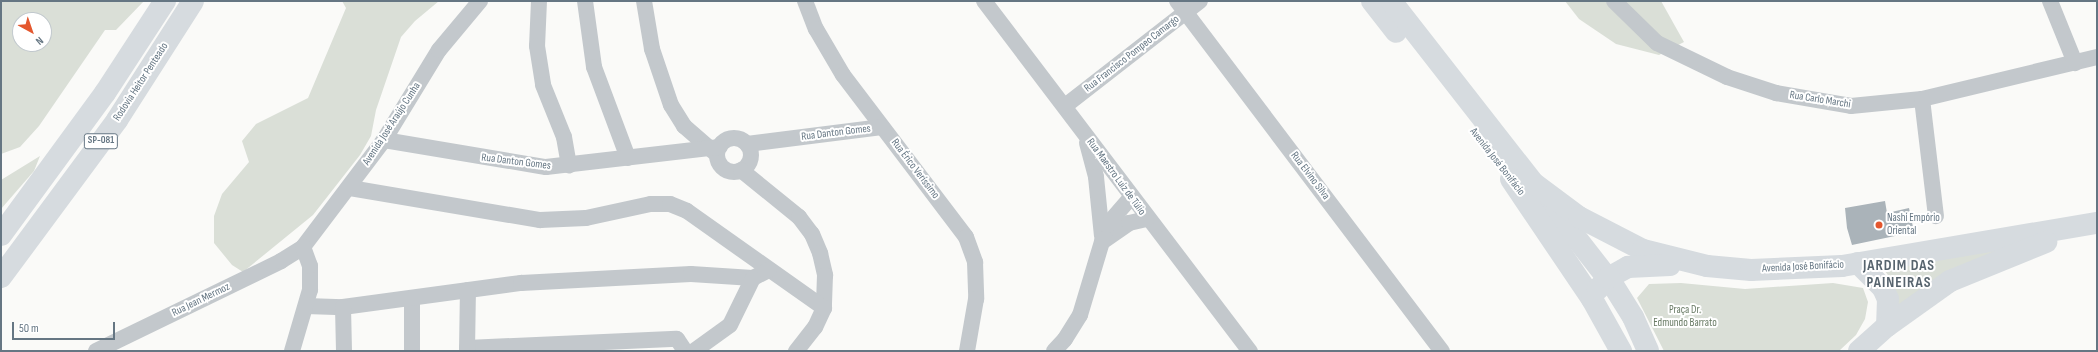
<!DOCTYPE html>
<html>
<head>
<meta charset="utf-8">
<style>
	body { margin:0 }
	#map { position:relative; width:2098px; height:352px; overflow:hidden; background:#fafaf8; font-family:"Sofia Sans Condensed",sans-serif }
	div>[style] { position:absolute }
	.green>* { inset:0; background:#dadfd7 }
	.building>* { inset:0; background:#aab3b9 }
	.street>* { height:16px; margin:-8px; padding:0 8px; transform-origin:8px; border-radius:8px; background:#c3c8cc }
	.street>.ring { margin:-8px; padding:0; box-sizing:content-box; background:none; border:16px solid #c3c8cc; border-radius:50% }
	.secondary>* { height:22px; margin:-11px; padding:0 11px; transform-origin:11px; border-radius:11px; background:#d6dbdf }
	.primary>* { height:22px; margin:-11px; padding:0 11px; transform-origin:11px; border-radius:11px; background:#d6dbdf }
	.dots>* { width:11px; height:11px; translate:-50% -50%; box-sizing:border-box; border:2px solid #fff; border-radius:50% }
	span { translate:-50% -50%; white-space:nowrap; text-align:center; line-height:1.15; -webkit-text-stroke:4px #fff; paint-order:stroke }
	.shield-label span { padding:1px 3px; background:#fff; border:1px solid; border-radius:3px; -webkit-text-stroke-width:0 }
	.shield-label { font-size:10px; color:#657683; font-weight:700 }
	.street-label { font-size:11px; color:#657683 }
	.poi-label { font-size:11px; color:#657683 }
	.left { translate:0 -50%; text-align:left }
	.park-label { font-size:11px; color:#687a64 }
	.district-label { font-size:15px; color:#57646e; font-weight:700; letter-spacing:1px }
	.frame { position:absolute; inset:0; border:2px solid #657683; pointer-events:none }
	.north { position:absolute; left:12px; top:12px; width:40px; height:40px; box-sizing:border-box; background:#fff; border:1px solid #c1c8cd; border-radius:50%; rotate:140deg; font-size:11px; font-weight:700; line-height:16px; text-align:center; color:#657683 }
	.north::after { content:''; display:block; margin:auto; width:14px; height:18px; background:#e4572e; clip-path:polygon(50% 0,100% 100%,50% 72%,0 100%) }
	.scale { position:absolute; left:12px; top:322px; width:103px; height:18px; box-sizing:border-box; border:2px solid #657683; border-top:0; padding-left:5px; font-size:12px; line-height:14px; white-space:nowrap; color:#657683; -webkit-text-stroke:3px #fff; paint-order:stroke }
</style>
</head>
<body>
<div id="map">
	<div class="green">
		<i style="clip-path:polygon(evenodd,1px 1px,144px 1px,116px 30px,105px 30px,39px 126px,20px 147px,1px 154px,1px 1px,20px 20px,44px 20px,44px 44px,20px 44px,20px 20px)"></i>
		<i style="clip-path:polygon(342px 1px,439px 1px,415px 21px,401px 37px,376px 110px,371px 136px,360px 155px,313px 215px,243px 272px,232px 265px,214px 243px,214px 216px,222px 194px,249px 162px,242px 141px,256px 124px,308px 98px,346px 8px)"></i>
		<i style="clip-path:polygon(1565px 1px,1661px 1px,1684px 42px,1659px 55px,1616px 44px,1579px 19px)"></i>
		<i style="clip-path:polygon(40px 156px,34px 171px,1px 209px,1px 180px)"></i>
		<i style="clip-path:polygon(2029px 240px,1897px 309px,1891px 279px,1881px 266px)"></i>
		<i style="clip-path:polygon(1681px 283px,1745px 289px,1833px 283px,1863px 288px,1868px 302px,1865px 319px,1856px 335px,1839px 351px,1664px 351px,1637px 298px,1649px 284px)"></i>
	</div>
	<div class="building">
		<i style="clip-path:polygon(1885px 201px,1887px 213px,1909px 208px,1914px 232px,1852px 245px,1847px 228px,1845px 208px)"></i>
	</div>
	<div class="street">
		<i style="left:539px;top:1px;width:45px;rotate:92.5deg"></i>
		<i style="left:537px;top:46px;width:39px;rotate:81deg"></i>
		<i style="left:543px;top:85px;width:56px;rotate:68deg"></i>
		<i style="left:564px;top:137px;width:29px;rotate:80deg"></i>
		<i style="left:585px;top:1px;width:67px;rotate:82.2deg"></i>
		<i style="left:594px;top:67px;width:97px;rotate:69.5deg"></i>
		<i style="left:644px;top:1px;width:49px;rotate:80.5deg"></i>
		<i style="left:652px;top:49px;width:59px;rotate:71.3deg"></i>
		<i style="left:671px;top:105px;width:25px;rotate:58deg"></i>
		<i style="left:684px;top:126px;width:40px;rotate:41deg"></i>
		<i style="left:805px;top:1px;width:30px;rotate:69deg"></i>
		<i style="left:816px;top:29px;width:53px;rotate:59.6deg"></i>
		<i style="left:843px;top:75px;width:203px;rotate:52.8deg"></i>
		<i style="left:966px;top:237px;width:27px;rotate:70deg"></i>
		<i style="left:975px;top:262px;width:37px;rotate:88deg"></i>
		<i style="left:976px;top:299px;width:53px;rotate:99.8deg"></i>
		<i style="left:984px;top:1px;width:440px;rotate:52.8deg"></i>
		<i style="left:1177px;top:1px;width:439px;rotate:52.9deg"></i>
		<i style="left:1614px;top:1px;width:60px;rotate:44.3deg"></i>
		<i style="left:1657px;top:43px;width:78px;rotate:25.9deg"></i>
		<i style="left:1727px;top:77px;width:52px;rotate:18.1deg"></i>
		<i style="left:1776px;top:93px;width:76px;rotate:9.8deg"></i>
		<i style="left:1851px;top:106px;width:71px;rotate:-5.6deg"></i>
		<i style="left:1922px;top:99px;width:180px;rotate:-13.5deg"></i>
		<i style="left:2050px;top:1px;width:67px;rotate:68deg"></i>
		<i style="left:1922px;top:99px;width:118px;rotate:83.2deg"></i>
		<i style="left:1065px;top:106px;width:171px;rotate:-37.9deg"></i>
		<i class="ring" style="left:717px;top:138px;width:18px;height:18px"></i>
		<i style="left:384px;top:140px;width:164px;rotate:9.5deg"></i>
		<i style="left:546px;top:167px;width:175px;rotate:-6.6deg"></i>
		<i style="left:1087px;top:143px;width:35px;rotate:75deg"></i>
		<i style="left:1096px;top:177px;width:59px;rotate:84.2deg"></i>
		<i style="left:747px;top:144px;width:136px;rotate:-7.2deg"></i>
		<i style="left:741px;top:170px;width:75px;rotate:39deg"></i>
		<i style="left:799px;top:217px;width:21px;rotate:53deg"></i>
		<i style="left:812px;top:234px;width:21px;rotate:67deg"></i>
		<i style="left:820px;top:253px;width:23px;rotate:77deg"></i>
		<i style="left:825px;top:275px;width:33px;rotate:92deg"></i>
		<i style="left:824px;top:308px;width:21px;rotate:115deg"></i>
		<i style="left:815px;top:327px;width:31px;rotate:128deg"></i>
		<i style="left:350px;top:188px;width:193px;rotate:9.6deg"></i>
		<i style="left:540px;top:220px;width:46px;rotate:-2.5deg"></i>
		<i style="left:586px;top:218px;width:66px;rotate:-12.2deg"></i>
		<i style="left:651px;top:204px;width:19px"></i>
		<i style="left:670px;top:204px;width:18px;rotate:22deg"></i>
		<i style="left:687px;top:211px;width:168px;rotate:35.3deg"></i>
		<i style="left:1102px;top:242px;width:33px;rotate:-35deg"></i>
		<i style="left:1129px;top:223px;width:18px;rotate:-13deg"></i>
		<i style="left:412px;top:298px;width:53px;rotate:90deg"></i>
		<i style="left:306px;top:306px;width:37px;rotate:2deg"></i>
		<i style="left:343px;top:307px;width:180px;rotate:-7.7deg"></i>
		<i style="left:521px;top:283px;width:170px;rotate:-3deg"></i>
		<i style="left:691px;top:274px;width:62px;rotate:3.7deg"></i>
		<i style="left:753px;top:278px;width:18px;rotate:-27deg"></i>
		<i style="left:343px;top:307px;width:44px;rotate:88.7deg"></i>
		<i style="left:467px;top:348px;width:210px;rotate:-2.5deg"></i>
		<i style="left:677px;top:339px;width:14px;rotate:56deg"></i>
		<i style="left:96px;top:351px;width:206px;rotate:-25.9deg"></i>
		<i style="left:281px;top:261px;width:26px;rotate:-32deg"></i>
		<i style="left:303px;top:247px;width:134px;rotate:-52.9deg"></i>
		<i style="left:384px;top:140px;width:105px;rotate:-58.6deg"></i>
		<i style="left:439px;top:50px;width:64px;rotate:-50.1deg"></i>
		<i style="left:292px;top:351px;width:64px;rotate:-73.6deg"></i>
		<i style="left:310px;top:290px;width:24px;rotate:-90deg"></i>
		<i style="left:310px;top:266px;width:20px;rotate:-110deg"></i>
		<i style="left:467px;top:351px;width:61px;rotate:-89.1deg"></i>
		<i style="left:694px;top:351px;width:44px;rotate:-35.8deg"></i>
		<i style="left:730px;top:325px;width:52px;rotate:-63.9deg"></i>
		<i style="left:1054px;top:351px;width:16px;rotate:-47deg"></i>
		<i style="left:1065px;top:339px;width:28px;rotate:-58deg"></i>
		<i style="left:1080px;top:315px;width:94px;rotate:-73.3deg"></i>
		<i style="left:1107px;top:225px;width:37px;rotate:-49deg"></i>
	</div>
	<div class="secondary">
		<i style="left:1372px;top:1px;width:39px;rotate:52deg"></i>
		<i style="left:1391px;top:1px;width:360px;rotate:52deg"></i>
		<i style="left:1613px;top:285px;width:38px;rotate:58deg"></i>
		<i style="left:1633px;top:317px;width:37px;rotate:66deg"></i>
		<i style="left:1511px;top:179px;width:145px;rotate:56deg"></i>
		<i style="left:1592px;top:299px;width:60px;rotate:60.9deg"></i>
		<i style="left:1528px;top:179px;width:64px;rotate:36.7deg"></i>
		<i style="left:1579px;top:217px;width:72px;rotate:27.3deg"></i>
		<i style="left:1643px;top:250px;width:66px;rotate:14deg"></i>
		<i style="left:1707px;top:266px;width:44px;rotate:5.2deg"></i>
		<i style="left:1751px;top:270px;width:91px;rotate:-2.5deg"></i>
		<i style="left:1842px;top:266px;width:259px;rotate:-9.6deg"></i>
		<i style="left:1858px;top:263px;width:35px;rotate:45deg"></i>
		<i style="left:1883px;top:288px;width:12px;rotate:66deg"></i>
		<i style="left:1888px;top:299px;width:27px;rotate:92deg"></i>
		<i style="left:1598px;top:289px;width:15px;rotate:-48deg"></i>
		<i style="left:1608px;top:278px;width:23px;rotate:-29deg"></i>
		<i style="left:1628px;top:267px;width:42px;rotate:-2.7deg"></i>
		<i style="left:1859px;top:351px;width:38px;rotate:-42deg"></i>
		<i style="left:1887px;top:326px;width:77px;rotate:-35.5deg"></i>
		<i style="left:1950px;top:281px;width:104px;rotate:-22.1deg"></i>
	</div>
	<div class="primary">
		<i style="left:1px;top:235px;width:176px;rotate:-53.8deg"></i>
		<i style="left:105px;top:93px;width:110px;rotate:-56.9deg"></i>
		<i style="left:1px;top:277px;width:195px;rotate:-53.5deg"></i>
		<i style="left:117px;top:120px;width:141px;rotate:-57.4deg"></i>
	</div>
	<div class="dots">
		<i style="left:1879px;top:225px;background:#e4572e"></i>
	</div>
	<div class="shield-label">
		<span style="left:101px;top:141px">SP-081</span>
	</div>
	<div class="street-label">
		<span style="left:1132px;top:54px;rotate:-38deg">Rua Francisco Pompeo Camargo</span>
		<span style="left:141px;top:82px;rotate:-57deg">Rodovia Heitor Penteado</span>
		<span style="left:1820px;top:100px;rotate:9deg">Rua Carlo Marchi</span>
		<span style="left:392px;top:124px;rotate:-57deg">Avenida José Araújo Cunha</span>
		<span style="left:836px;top:133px;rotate:-7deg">Rua Danton Gomes</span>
		<span style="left:516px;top:162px;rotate:7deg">Rua Danton Gomes</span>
		<span style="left:1497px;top:162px;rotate:52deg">Avenida José Bonifácio</span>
		<span style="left:915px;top:169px;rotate:53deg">Rua Érico Veríssimo</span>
		<span style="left:1310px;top:176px;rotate:53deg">Rua Elvino Silva</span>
		<span style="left:1116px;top:177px;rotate:54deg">Rua Maestro Luiz de Túlio</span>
		<span style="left:1803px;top:267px;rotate:-3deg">Avenida José Bonifácio</span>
		<span style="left:201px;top:300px;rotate:-26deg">Rua Jean Mermoz</span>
	</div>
	<div class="poi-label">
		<span class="left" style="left:1887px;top:225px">Nashi Empório<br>Oriental</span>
	</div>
	<div class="park-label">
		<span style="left:1685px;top:317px">Praça Dr.<br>Edmundo Barrato</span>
	</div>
	<div class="district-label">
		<span style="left:1899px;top:274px">JARDIM DAS<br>PAINEIRAS</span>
	</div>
	<div class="frame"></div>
	<div class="north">N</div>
	<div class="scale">50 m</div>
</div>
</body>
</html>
